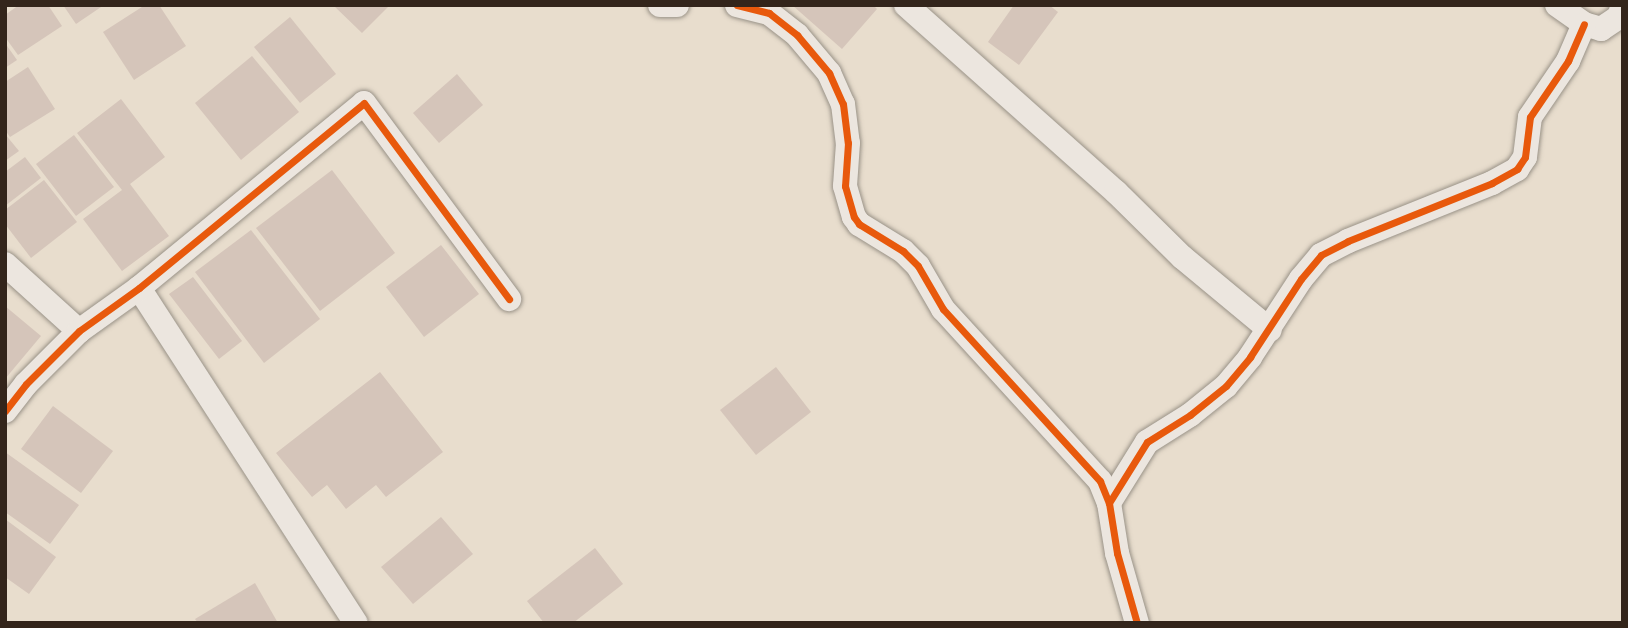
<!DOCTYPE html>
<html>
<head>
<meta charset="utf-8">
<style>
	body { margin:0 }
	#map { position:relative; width:1628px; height:628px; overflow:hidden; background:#e8ddcd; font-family:"IM FELL DW Pica",serif }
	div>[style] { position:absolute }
	.building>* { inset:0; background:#d5c5ba }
	.roads { filter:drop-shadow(0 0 2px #999287) drop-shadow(0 0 2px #999287) }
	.street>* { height:24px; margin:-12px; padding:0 12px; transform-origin:12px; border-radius:12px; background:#ece6df }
	.cycleway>* { height:7px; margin:-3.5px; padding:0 3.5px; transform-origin:3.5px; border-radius:3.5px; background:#e8590c }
	span { translate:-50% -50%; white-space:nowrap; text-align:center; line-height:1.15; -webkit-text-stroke:5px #f8ead7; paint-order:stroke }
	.frame { position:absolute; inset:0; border:7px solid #33251b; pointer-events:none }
</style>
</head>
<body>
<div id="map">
	<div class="building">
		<i style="clip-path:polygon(19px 5px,48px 5px,62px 26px,18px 55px,5px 37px,5px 15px)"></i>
		<i style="clip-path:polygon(63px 5px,104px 5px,76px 24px)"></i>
		<i style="clip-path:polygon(145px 5px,159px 5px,186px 46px,134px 80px,103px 32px)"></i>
		<i style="clip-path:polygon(333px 5px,390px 5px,362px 33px)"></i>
		<i style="clip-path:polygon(792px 5px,873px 5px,877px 9px,842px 49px)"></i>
		<i style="clip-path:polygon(1014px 5px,1049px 5px,1058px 12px,1019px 65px,988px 42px)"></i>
		<i style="clip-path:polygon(290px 17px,336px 74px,300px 103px,254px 47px)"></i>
		<i style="clip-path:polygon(5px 43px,17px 60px,5px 68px)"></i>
		<i style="clip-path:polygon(252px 56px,299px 112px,241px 160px,195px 103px)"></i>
		<i style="clip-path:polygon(28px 67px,55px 109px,10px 137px,5px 130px,5px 82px)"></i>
		<i style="clip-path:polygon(457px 74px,483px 105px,439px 143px,413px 113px)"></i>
		<i style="clip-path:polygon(121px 99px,165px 157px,130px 184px,169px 236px,122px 271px,83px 219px,122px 190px,77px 133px)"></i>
		<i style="clip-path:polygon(5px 134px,19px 151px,5px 161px)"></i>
		<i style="clip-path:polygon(74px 135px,114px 187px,76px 216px,36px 164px)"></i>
		<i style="clip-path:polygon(25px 157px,41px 178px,5px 206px,5px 172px)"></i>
		<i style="clip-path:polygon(332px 170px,395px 253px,320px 311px,256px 228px)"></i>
		<i style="clip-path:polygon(44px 180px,77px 222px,31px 258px,5px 224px,5px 210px)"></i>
		<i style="clip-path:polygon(251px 230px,320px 319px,264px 363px,195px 272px)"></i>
		<i style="clip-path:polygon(441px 245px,479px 294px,424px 337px,386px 287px)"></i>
		<i style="clip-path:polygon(193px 277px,242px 341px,219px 359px,169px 294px)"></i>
		<i style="clip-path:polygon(5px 306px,41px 336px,5px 379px)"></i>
		<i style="clip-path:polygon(776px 367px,811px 412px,756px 455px,720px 410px)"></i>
		<i style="clip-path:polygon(380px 372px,443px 452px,386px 497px,376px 485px,346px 509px,327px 485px,312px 497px,276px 453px)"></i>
		<i style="clip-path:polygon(53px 406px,113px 451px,81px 493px,21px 449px)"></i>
		<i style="clip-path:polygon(5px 452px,79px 505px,50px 544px,5px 512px)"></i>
		<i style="clip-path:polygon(441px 517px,473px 554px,413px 604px,381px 567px)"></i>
		<i style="clip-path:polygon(5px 519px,56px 557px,29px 594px,5px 577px)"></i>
		<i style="clip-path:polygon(595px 548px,623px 584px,573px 623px,544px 623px,527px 601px)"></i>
		<i style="clip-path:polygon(255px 583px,278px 623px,198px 623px,195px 619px)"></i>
	</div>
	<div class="roads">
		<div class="street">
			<i style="left:660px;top:5px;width:17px"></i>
			<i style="left:737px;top:5px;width:33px;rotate:14deg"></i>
			<i style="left:769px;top:13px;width:36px;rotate:38deg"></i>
			<i style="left:797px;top:35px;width:50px;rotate:49.9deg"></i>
			<i style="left:829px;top:73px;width:34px;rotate:66deg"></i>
			<i style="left:843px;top:104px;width:39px;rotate:83deg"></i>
			<i style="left:848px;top:143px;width:43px;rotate:94deg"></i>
			<i style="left:845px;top:186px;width:32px;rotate:74deg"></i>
			<i style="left:854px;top:217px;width:9px;rotate:54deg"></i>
			<i style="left:859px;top:224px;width:52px;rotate:31.5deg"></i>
			<i style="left:903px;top:251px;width:21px;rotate:45deg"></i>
			<i style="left:918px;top:266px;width:50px;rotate:59.8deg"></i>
			<i style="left:943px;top:309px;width:233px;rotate:47.6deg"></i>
			<i style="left:1100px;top:481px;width:24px;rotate:68deg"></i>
			<i style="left:1109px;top:503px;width:51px;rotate:80.9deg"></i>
			<i style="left:1117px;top:553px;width:73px;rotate:74.1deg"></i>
			<i style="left:906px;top:5px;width:281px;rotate:41.7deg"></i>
			<i style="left:1116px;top:192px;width:93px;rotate:44.6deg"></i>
			<i style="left:1182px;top:257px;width:114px;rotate:39.7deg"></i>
			<i style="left:1557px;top:5px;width:33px;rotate:35deg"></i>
			<i style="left:1584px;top:24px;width:18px;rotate:16deg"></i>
			<i style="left:1601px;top:29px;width:22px;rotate:-34deg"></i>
			<i style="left:1619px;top:17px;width:13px;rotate:-72deg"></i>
			<i style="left:5px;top:264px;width:100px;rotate:42.2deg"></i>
			<i style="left:139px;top:288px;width:399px;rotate:57.1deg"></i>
			<i style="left:5px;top:411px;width:34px;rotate:-52deg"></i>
			<i style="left:26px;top:384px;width:75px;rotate:-45deg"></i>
			<i style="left:79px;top:331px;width:74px;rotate:-35.6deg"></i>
			<i style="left:139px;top:288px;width:291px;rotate:-39.4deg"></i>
			<i style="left:364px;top:103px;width:244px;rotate:53.5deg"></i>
			<i style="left:1109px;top:503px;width:72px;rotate:-58.1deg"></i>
			<i style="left:1147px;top:442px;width:51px;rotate:-32.1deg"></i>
			<i style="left:1190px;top:415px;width:46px;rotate:-38.9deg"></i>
			<i style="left:1226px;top:386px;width:38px;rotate:-50deg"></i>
			<i style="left:1250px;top:357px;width:93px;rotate:-56.8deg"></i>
			<i style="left:1301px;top:279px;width:31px;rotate:-50deg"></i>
			<i style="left:1321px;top:255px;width:30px;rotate:-27deg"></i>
			<i style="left:1348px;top:241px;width:155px;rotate:-21.9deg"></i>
			<i style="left:1492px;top:183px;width:29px;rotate:-29deg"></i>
			<i style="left:1517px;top:169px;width:14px;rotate:-56deg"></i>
			<i style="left:1525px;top:157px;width:40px;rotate:-82.9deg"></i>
			<i style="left:1530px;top:117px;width:68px;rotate:-55.8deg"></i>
			<i style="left:1568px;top:61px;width:40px;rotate:-66.6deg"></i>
		</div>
	</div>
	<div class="cycleway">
		<i style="left:737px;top:5px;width:33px;rotate:14deg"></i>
		<i style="left:769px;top:13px;width:36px;rotate:38deg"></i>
		<i style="left:797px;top:35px;width:50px;rotate:49.9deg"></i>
		<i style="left:829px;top:73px;width:34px;rotate:66deg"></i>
		<i style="left:843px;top:104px;width:39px;rotate:83deg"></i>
		<i style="left:848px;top:143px;width:43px;rotate:94deg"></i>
		<i style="left:845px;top:186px;width:32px;rotate:74deg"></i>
		<i style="left:854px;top:217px;width:9px;rotate:54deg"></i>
		<i style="left:859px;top:224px;width:52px;rotate:31.5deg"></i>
		<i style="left:903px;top:251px;width:21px;rotate:45deg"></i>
		<i style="left:918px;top:266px;width:50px;rotate:59.8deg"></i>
		<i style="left:943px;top:309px;width:233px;rotate:47.6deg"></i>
		<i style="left:1100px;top:481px;width:24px;rotate:68deg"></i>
		<i style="left:1109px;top:503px;width:51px;rotate:80.9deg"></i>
		<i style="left:1117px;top:553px;width:73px;rotate:74.1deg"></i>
		<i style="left:5px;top:411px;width:34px;rotate:-52deg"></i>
		<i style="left:26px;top:384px;width:75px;rotate:-45deg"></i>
		<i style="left:79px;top:331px;width:74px;rotate:-35.6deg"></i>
		<i style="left:139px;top:288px;width:291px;rotate:-39.4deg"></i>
		<i style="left:364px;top:103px;width:244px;rotate:53.5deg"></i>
		<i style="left:1109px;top:503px;width:72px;rotate:-58.1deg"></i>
		<i style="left:1147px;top:442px;width:51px;rotate:-32.1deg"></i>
		<i style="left:1190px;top:415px;width:46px;rotate:-38.9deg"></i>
		<i style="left:1226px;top:386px;width:38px;rotate:-50deg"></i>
		<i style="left:1250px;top:357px;width:93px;rotate:-56.8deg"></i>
		<i style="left:1301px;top:279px;width:31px;rotate:-50deg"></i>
		<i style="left:1321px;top:255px;width:30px;rotate:-27deg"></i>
		<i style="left:1348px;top:241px;width:155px;rotate:-21.9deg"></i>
		<i style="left:1492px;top:183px;width:29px;rotate:-29deg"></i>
		<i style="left:1517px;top:169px;width:14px;rotate:-56deg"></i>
		<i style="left:1525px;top:157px;width:40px;rotate:-82.9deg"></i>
		<i style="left:1530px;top:117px;width:68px;rotate:-55.8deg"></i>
		<i style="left:1568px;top:61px;width:40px;rotate:-66.6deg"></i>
	</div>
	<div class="frame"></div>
</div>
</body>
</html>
